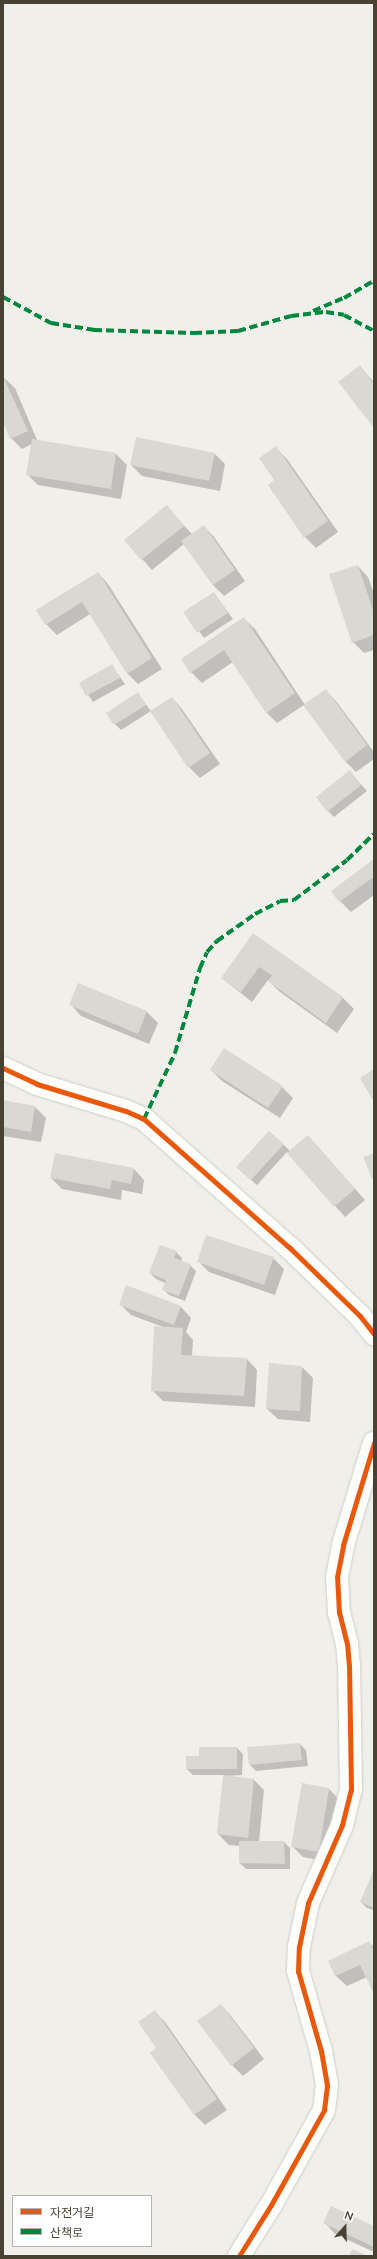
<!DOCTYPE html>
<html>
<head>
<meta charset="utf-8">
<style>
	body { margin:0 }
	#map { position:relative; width:377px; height:2259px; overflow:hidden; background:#f0efea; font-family:Mulish,"Noto Sans KR",sans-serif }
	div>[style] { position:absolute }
	.shadow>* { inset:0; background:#0003 }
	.building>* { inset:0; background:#dad8d2 }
	.roads { filter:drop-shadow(0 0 1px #cfcdc7) drop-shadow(0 0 1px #cfcdc7) }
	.minor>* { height:22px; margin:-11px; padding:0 11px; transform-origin:11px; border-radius:11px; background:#fdfdfc }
	.quiet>* { height:4px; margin-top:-2px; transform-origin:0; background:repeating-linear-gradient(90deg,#00873e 0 8px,transparent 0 12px) }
	.cycleway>* { height:5px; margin:-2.5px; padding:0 2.5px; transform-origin:2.5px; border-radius:2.5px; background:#e8590c }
	span { translate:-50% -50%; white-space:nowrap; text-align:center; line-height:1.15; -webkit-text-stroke:3px #fff; paint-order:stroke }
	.frame { position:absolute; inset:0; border:4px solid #484234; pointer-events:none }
	.legend { position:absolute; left:12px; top:2195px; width:140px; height:52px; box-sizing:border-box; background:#fff; border:1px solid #b6b3ae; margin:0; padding:5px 7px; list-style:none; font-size:12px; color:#484234 }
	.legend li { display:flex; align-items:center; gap:8px; height:20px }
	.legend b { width:20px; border:1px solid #b6b3ae }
	.north { position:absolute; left:325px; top:2207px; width:40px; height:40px; -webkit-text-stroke:3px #fff; paint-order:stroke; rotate:20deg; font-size:11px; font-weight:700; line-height:16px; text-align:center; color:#484234 }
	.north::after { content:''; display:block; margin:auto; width:14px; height:18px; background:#484234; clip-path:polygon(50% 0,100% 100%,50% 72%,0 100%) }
</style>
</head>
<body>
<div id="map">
	<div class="shadow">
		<i style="clip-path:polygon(360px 367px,374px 382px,374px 426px)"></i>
		<i style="clip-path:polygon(3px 377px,15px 388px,38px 442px,116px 454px,127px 465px,121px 499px,38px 485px,27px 474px,32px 444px,22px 449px,11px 438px,3px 420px)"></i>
		<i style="clip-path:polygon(276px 448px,287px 459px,338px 532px,316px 548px,305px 537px,269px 485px,276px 480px)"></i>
		<i style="clip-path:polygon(215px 454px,225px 464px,220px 491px,142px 476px,131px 465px)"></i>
		<i style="clip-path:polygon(166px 506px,192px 534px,204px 526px,214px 537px,245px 581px,224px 596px,213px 585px,184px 544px,152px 570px,125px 540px)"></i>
		<i style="clip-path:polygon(358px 566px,368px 577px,374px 594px,374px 650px,364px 653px,353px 642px)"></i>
		<i style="clip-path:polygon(98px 573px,108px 584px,162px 669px,138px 684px,127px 673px,90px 614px,57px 635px,46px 624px,37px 610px)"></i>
		<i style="clip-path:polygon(214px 593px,233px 619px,204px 638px,185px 612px)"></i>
		<i style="clip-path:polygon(244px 619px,255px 629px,305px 705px,325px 690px,336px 701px,374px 752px,374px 759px,356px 772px,345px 761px,304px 705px,277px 723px,266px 712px,233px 662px,202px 683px,191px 672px)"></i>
		<i style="clip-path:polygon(112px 666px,125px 684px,93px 702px,80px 683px)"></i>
		<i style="clip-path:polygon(138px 694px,151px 711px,121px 730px,115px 724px)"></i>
		<i style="clip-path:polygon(172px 698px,182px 709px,220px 764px,200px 778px,189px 767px)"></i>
		<i style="clip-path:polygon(350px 772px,367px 791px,334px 817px,328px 811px)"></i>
		<i style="clip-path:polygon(374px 860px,374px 895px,351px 912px,340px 901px)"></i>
		<i style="clip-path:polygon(253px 934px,343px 998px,354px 1009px,337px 1033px,280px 992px,268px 980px,252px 1002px,222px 978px)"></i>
		<i style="clip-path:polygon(79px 984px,147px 1012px,158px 1023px,149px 1044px,81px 1016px,71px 1005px)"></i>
		<i style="clip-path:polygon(211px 1070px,282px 1087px,293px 1098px,280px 1118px,222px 1081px)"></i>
		<i style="clip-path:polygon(3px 1101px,35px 1107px,46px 1118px,41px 1142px,3px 1136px)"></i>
		<i style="clip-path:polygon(308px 1136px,365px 1200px,345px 1217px,287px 1152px,257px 1185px,243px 1173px,283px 1144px,290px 1151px)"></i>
		<i style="clip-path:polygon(134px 1169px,144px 1180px,142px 1194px,122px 1190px,121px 1200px,62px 1189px,51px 1178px)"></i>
		<i style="clip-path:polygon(176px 1252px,182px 1258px,181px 1262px,190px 1265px,196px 1271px,185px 1301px,169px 1295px,163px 1289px,165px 1283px,156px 1279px,150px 1273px)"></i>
		<i style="clip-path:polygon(273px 1258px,284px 1269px,275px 1295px,209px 1272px,198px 1261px)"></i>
		<i style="clip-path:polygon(120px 1304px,181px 1307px,191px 1318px,186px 1332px,193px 1340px,192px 1356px,247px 1359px,257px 1370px,255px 1407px,163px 1401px,152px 1390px,163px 1327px,131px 1315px)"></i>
		<i style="clip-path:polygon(302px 1367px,313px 1378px,310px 1422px,278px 1419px,267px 1409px)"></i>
		<i style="clip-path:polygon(300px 1744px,306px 1750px,308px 1766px,256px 1771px,250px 1765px)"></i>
		<i style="clip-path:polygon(237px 1748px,243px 1754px,242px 1775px,226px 1776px,254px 1780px,264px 1790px,259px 1842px,284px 1842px,290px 1848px,290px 1869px,246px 1869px,240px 1863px,240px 1846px,229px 1845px,218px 1834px,224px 1775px,193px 1775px,187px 1769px,200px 1757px)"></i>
		<i style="clip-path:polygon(329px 1789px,340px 1800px,329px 1862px,303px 1857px,292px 1846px)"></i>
		<i style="clip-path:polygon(374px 1871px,374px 1910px,367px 1908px,361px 1902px)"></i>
		<i style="clip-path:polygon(369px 1943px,374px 1947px,374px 1992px,367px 1977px,347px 1986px,336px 1976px,329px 1961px)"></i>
		<i style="clip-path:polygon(221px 2005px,231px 2016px,264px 2059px,243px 2076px,232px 2065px)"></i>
		<i style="clip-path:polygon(155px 2012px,165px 2022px,227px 2110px,205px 2125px,194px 2114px,158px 2048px)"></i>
		<i style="clip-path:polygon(325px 2223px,374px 2228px,374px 2252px,335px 2234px)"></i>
	</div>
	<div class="building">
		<i style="clip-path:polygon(360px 365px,374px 384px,374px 428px,338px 382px)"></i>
		<i style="clip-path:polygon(3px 376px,28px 431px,10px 439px,3px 422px)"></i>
		<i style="clip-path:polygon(136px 437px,215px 453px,209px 481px,130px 465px)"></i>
		<i style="clip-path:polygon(32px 439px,116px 453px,111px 489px,26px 475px)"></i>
		<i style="clip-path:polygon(276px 446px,328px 521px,304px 538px,268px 485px,274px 480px,259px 458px)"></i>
		<i style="clip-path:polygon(167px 505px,184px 526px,141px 560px,124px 540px)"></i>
		<i style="clip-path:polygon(204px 525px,235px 570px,213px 585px,181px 541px)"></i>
		<i style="clip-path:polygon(358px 565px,374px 613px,374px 635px,352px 643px,329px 574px)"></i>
		<i style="clip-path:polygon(98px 572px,152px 658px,127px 674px,82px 602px,45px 625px,36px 610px)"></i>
		<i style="clip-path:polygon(214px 592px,228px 613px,197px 633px,183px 612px)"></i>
		<i style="clip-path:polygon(244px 617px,295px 693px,266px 713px,224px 650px,190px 673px,181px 659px)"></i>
		<i style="clip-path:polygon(112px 664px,120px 678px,86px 696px,79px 683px)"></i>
		<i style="clip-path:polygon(326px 689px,367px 745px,345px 762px,303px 705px)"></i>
		<i style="clip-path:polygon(138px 692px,146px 705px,114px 725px,106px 713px)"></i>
		<i style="clip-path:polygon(172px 697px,210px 753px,188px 768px,150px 711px)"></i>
		<i style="clip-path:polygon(350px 770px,361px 785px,327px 812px,316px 797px)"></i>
		<i style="clip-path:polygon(374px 859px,374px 880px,372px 878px,339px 902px,331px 891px)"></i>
		<i style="clip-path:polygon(253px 933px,343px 997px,326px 1023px,268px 981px,272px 975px,259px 967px,241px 992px,221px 978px)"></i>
		<i style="clip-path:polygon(78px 983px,147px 1011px,138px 1034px,69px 1005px)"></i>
		<i style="clip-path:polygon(224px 1048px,283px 1086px,268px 1108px,210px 1070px)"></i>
		<i style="clip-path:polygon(374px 1069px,374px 1102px,360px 1078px)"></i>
		<i style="clip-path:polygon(3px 1100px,35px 1106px,31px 1132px,3px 1127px)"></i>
		<i style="clip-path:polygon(269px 1131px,284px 1144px,251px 1180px,236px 1167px)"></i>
		<i style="clip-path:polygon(308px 1135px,355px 1189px,334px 1207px,287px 1153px)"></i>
		<i style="clip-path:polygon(55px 1153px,134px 1168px,131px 1184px,112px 1180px,110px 1189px,50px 1178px)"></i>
		<i style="clip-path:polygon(374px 1153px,374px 1179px,372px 1179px,363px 1157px)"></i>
		<i style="clip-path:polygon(206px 1235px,274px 1257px,264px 1285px,197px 1262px)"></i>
		<i style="clip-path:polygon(160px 1245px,177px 1251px,174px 1258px,191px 1264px,179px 1296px,162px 1290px,166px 1280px,149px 1273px)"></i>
		<i style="clip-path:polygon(126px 1285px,181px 1306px,174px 1325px,119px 1305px)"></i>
		<i style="clip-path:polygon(154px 1326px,183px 1328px,181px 1355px,247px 1358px,244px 1396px,151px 1391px)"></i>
		<i style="clip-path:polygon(269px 1363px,302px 1366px,300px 1411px,266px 1409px)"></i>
		<i style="clip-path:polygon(300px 1743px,302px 1760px,249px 1765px,247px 1747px)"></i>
		<i style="clip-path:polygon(199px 1747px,237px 1747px,237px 1769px,186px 1769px,186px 1756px,199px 1756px)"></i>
		<i style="clip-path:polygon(223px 1775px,254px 1779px,248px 1838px,217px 1834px)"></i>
		<i style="clip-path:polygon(302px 1783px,329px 1788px,319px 1852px,291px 1847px)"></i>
		<i style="clip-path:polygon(239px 1841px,284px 1841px,285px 1864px,239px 1863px)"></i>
		<i style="clip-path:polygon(374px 1869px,374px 1908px,360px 1902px)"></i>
		<i style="clip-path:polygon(369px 1941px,374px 1951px,374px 1994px,360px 1965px,335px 1976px,328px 1961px)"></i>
		<i style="clip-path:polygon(221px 2004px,254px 2048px,231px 2066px,197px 2021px)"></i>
		<i style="clip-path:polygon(155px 2010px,217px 2099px,194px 2115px,150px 2053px,156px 2048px,138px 2022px)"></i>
		<i style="clip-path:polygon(331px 2206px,374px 2226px,374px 2247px,323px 2223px)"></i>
		<i style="clip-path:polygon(352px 2249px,368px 2256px,349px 2256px)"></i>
	</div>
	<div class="roads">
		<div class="minor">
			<i style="left:3px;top:1068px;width:38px;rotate:25deg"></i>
			<i style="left:37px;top:1084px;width:93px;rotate:16.9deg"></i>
			<i style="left:126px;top:1111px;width:20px;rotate:24deg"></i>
			<i style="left:144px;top:1119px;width:195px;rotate:41.5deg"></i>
			<i style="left:290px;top:1248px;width:98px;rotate:44.2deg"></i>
			<i style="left:360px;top:1316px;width:23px;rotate:52deg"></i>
			<i style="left:239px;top:2256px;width:60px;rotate:-57.9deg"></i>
			<i style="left:271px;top:2205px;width:109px;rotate:-60.8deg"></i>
			<i style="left:324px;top:2110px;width:25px;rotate:-83deg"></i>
			<i style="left:327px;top:2085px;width:35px;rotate:-100deg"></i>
			<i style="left:321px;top:2051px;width:83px;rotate:-106deg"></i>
			<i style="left:298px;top:1971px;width:24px;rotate:-88deg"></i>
			<i style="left:299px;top:1947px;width:45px;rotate:-78.4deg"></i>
			<i style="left:308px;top:1903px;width:85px;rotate:-66.4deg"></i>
			<i style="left:342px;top:1825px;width:36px;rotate:-76deg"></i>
			<i style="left:351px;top:1790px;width:124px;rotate:-90.9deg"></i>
			<i style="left:349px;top:1666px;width:22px;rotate:-95deg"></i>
			<i style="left:347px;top:1644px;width:32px;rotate:-104deg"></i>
			<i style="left:339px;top:1613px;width:36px;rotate:-93deg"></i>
			<i style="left:337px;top:1577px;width:33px;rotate:-79deg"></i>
			<i style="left:343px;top:1545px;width:107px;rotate:-73.1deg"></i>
		</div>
	</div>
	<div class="quiet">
		<i style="left:3px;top:297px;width:55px;rotate:28.4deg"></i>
		<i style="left:51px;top:323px;width:44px;rotate:9.2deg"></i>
		<i style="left:94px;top:330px;width:100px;rotate:1.7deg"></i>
		<i style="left:194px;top:333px;width:44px;rotate:-2.6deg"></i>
		<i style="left:238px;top:331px;width:55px;rotate:-15.8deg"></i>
		<i style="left:291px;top:316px;width:35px;rotate:-7deg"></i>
		<i style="left:326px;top:312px;width:18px;rotate:9deg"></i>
		<i style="left:344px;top:315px;width:34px;rotate:28deg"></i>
		<i style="left:313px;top:311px;width:34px;rotate:-23deg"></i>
		<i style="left:344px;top:298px;width:34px;rotate:-30deg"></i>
		<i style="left:144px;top:1119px;width:73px;rotate:-64.8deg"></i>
		<i style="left:175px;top:1053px;width:89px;rotate:-73.6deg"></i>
		<i style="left:200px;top:968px;width:17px;rotate:-66deg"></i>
		<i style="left:207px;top:952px;width:15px;rotate:-48deg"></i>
		<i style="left:217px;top:941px;width:47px;rotate:-35.4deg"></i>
		<i style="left:255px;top:914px;width:28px;rotate:-27deg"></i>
		<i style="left:280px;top:901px;width:14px;rotate:-4deg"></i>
		<i style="left:294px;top:900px;width:66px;rotate:-37deg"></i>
		<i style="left:347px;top:860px;width:37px;rotate:-44deg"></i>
	</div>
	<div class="cycleway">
		<i style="left:3px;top:1068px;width:38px;rotate:25deg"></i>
		<i style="left:37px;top:1084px;width:93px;rotate:16.9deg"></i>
		<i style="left:126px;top:1111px;width:20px;rotate:24deg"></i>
		<i style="left:144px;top:1119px;width:195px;rotate:41.5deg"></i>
		<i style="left:290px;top:1248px;width:98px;rotate:44.2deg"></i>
		<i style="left:360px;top:1316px;width:23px;rotate:52deg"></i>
		<i style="left:239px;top:2256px;width:60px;rotate:-57.9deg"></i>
		<i style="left:271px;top:2205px;width:109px;rotate:-60.8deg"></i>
		<i style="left:324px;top:2110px;width:25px;rotate:-83deg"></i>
		<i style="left:327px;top:2085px;width:35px;rotate:-100deg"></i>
		<i style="left:321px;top:2051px;width:83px;rotate:-106deg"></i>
		<i style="left:298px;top:1971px;width:24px;rotate:-88deg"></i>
		<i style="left:299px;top:1947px;width:45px;rotate:-78.4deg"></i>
		<i style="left:308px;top:1903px;width:85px;rotate:-66.4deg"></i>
		<i style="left:342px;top:1825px;width:36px;rotate:-76deg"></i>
		<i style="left:351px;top:1790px;width:124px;rotate:-90.9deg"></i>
		<i style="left:349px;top:1666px;width:22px;rotate:-95deg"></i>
		<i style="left:347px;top:1644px;width:32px;rotate:-104deg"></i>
		<i style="left:339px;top:1613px;width:36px;rotate:-93deg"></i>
		<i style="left:337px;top:1577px;width:33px;rotate:-79deg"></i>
		<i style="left:343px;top:1545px;width:107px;rotate:-73.1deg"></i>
	</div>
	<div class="frame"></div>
	<ul class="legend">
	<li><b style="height:5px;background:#e8590c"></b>자전거길</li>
	<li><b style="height:5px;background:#00873e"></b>산책로</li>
	</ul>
	<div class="north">N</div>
</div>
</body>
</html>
